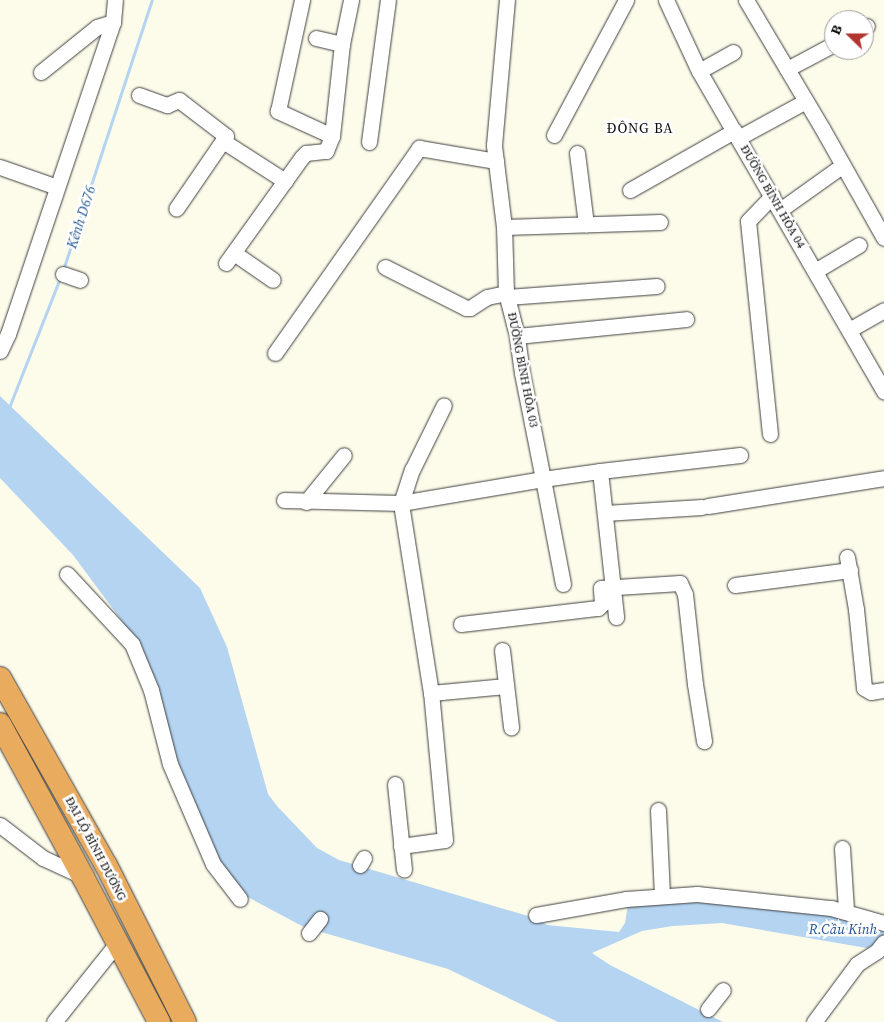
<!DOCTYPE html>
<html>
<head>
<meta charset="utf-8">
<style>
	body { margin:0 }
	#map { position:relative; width:884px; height:1022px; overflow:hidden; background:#fdfceb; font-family:"Source Serif 4",serif }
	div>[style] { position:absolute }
	.water>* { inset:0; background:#b4d4f1 }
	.stream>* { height:3px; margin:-1.5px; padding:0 1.5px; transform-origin:1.5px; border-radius:1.5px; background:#b4d4f1 }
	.roads { filter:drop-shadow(0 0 1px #3e3e3e) drop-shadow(0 0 1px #3e3e3e) }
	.minor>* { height:15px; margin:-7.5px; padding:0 7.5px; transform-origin:7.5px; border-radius:7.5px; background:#fff }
	.highway>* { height:22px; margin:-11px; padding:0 11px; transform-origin:11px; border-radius:11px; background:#e9ab5e }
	span { translate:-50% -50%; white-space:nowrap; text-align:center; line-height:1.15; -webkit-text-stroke:5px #fff; paint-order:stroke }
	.street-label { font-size:12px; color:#0b0b0b }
	.neighbourhood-label { font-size:14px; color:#0b0b0b; letter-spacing:1px }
	.water-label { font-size:14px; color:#1f5492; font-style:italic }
	.north { position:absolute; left:824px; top:10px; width:50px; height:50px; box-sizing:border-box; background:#fff; border:1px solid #9d9d9d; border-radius:50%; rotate:292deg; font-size:14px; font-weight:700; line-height:20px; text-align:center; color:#0b0b0b }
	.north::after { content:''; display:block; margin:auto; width:18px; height:22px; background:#b0362f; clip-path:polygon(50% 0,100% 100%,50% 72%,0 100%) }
</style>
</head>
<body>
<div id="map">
	<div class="water">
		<i style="clip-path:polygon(0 396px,200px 588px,227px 647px,268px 794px,277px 806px,317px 848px,339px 860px,538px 919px,547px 925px,619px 932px,625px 923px,628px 904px,697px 897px,787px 907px,884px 926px,884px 951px,722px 923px,673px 926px,642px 931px,592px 953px,610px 965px,723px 1022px,558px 1022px,448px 969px,304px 927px,242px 894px,218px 862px,173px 761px,136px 640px,73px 555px,0 478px)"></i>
	</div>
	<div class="stream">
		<i style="left:63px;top:270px;width:284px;rotate:-71.8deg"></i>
		<i style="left:8px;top:410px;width:142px;rotate:-68.5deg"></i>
	</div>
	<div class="roads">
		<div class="minor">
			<i style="left:666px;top:0;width:78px;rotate:65.1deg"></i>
			<i style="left:699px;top:71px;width:370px;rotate:60deg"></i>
			<i style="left:746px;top:0;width:149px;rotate:59.3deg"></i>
			<i style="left:822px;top:128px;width:126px;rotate:60.6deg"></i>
			<i style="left:864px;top:27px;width:3px;rotate:-18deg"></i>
			<i style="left:316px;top:38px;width:27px;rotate:13deg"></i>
			<i style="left:787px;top:69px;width:53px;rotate:-28deg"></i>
			<i style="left:699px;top:71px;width:39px;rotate:-29deg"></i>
			<i style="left:41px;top:72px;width:72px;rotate:-38.8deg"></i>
			<i style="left:97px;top:27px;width:17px;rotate:-17deg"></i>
			<i style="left:139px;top:95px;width:30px;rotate:20deg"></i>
			<i style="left:167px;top:105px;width:13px;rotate:-23deg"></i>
			<i style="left:179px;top:100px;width:59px;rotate:37.5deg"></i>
			<i style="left:226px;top:136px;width:88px;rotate:124.4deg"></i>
			<i style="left:554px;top:135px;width:153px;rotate:-61.9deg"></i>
			<i style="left:332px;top:136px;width:93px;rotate:-83.8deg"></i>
			<i style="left:342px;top:44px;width:45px;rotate:-78.4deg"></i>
			<i style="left:738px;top:138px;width:77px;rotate:-28.6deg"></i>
			<i style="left:223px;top:141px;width:74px;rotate:32.8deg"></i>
			<i style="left:369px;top:142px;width:143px;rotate:-82.4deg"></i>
			<i style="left:577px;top:153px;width:72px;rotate:82.8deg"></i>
			<i style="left:0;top:167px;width:60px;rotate:19.3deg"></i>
			<i style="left:630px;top:190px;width:120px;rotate:-29.6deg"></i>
			<i style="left:780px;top:210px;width:69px;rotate:-35.5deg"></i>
			<i style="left:504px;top:227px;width:156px;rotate:-1.8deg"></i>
			<i style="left:234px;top:253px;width:47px;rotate:34.7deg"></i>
			<i style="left:226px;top:263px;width:130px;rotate:-54.4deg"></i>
			<i style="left:302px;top:157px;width:6px;rotate:-45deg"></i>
			<i style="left:306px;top:153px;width:20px;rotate:-6deg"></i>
			<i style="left:326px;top:151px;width:16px;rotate:-68deg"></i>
			<i style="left:332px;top:136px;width:60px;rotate:-155.2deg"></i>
			<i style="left:278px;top:111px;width:114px;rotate:-77.8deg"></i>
			<i style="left:385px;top:267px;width:91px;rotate:26.8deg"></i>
			<i style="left:466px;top:308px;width:4px"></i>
			<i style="left:470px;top:308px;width:20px;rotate:-33deg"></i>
			<i style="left:487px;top:297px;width:19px;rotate:-12deg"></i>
			<i style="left:815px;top:271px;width:51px;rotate:-30.6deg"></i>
			<i style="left:63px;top:274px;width:18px;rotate:19deg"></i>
			<i style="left:507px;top:297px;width:150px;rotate:-4.2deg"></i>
			<i style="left:849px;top:330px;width:40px;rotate:-29.7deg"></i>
			<i style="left:517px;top:336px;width:170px;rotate:-5.7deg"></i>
			<i style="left:0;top:351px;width:19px;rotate:-65deg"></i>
			<i style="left:8px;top:334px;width:329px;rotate:-71.4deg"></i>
			<i style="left:113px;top:22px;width:22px;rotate:-85deg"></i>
			<i style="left:275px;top:353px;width:251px;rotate:-54.9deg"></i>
			<i style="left:419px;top:148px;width:78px;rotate:9.6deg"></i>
			<i style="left:770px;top:434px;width:214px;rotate:-95.9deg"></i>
			<i style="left:748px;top:221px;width:35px;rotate:-46deg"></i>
			<i style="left:600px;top:471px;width:141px;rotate:-6.5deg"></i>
			<i style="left:284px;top:500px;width:117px;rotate:1.5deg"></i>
			<i style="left:401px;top:503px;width:144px;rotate:-9.6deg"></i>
			<i style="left:543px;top:479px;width:108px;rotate:-101.2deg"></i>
			<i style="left:522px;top:373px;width:37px;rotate:-98deg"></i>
			<i style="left:517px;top:336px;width:44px;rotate:-104.3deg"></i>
			<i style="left:506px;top:293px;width:66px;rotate:-91.7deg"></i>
			<i style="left:504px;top:227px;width:83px;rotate:-97deg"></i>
			<i style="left:494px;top:145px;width:146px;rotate:-84.9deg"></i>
			<i style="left:306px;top:502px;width:60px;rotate:-51deg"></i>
			<i style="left:708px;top:506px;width:178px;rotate:-9deg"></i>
			<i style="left:605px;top:513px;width:97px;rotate:-3.5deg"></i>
			<i style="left:847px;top:557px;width:53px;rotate:80.2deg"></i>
			<i style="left:856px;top:609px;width:79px;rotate:84.2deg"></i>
			<i style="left:864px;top:688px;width:8px;rotate:30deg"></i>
			<i style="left:871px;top:692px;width:13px;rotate:-9deg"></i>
			<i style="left:67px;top:574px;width:96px;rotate:47.1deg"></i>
			<i style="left:132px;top:644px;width:50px;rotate:67.6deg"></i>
			<i style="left:151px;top:690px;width:76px;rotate:75.6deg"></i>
			<i style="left:170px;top:764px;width:109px;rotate:66.7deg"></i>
			<i style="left:213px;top:864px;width:44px;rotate:52.4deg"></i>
			<i style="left:563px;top:584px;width:107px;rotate:-100.8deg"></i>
			<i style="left:543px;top:479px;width:58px;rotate:-8deg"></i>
			<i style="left:600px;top:471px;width:147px;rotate:83.7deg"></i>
			<i style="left:735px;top:585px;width:116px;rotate:-7.4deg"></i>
			<i style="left:461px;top:624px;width:138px;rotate:-6.7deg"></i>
			<i style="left:598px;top:608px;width:6px;rotate:-45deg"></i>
			<i style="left:602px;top:604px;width:16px;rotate:-94deg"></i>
			<i style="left:601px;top:588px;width:79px;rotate:-3.6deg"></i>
			<i style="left:680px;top:583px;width:12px;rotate:66deg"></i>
			<i style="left:685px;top:594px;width:91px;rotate:83.7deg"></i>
			<i style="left:695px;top:684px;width:58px;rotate:81deg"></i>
			<i style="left:502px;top:650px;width:78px;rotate:83.3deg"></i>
			<i style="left:431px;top:693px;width:75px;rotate:-5.3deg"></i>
			<i style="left:395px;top:784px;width:86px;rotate:84deg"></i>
			<i style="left:658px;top:810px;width:86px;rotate:87.3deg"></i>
			<i style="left:0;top:825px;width:54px;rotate:37.5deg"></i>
			<i style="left:43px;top:858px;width:43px;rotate:24.8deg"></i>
			<i style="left:401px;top:846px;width:44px;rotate:-7.8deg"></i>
			<i style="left:445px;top:840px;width:148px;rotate:-95.4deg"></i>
			<i style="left:431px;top:693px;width:192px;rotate:-99deg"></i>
			<i style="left:401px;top:503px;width:35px;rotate:-72deg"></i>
			<i style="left:412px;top:470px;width:72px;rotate:-63.8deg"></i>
			<i style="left:842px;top:848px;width:62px;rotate:86.3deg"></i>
			<i style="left:360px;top:865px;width:8px;rotate:-60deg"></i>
			<i style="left:536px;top:915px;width:91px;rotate:-10.1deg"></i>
			<i style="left:626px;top:899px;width:71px;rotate:-4deg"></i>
			<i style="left:697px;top:894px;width:135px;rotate:6deg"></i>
			<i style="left:831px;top:908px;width:55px;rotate:15.8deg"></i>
			<i style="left:309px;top:933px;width:18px;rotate:-52deg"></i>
			<i style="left:708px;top:1009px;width:24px;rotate:-52deg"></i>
			<i style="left:54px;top:1022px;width:101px;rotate:-51.4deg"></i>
			<i style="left:814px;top:1022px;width:72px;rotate:-53.4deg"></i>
			<i style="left:857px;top:964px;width:24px;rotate:-33deg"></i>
			<i style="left:877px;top:951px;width:11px;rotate:-52deg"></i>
		</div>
		<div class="highway">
			<i style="left:0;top:678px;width:215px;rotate:60.5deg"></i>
			<i style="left:106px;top:865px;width:176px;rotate:63.3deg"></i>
			<i style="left:0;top:724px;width:174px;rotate:61.5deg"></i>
			<i style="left:83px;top:877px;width:164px;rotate:62.3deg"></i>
		</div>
	</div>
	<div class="street-label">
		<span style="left:772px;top:197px;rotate:60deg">ĐƯỜNG BÌNH HÒA 04</span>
		<span style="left:522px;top:370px;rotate:79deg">ĐƯỜNG BÌNH HÒA 03</span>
		<span style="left:95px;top:849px;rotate:62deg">ĐẠI LỘ BÌNH DƯƠNG</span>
	</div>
	<div class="neighbourhood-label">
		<span style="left:640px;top:128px">ĐÔNG BA</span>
	</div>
	<div class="water-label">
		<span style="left:81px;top:217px;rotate:-72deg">Kênh D676</span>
		<span style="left:843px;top:929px">R.Cầu Kinh</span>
	</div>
	<div class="north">B</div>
</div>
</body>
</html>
